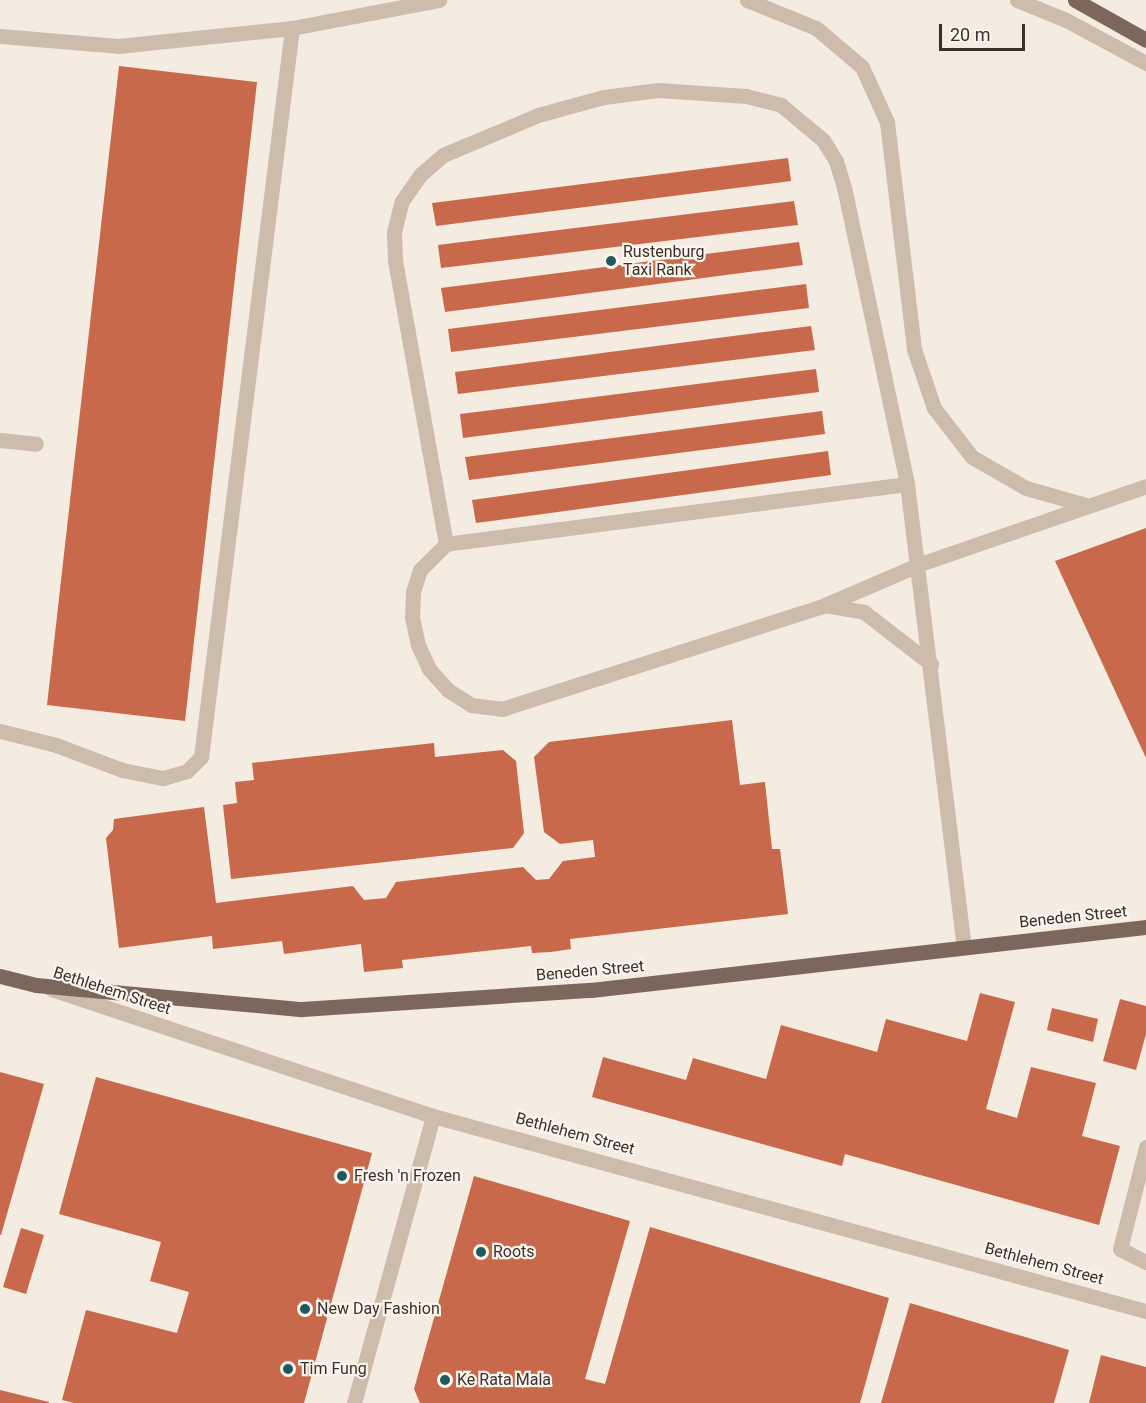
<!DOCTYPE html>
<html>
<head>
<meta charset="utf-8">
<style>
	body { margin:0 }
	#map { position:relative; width:1146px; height:1403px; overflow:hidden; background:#f4ebe1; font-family:Roboto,sans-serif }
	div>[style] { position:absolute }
	.building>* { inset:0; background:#c8694b }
	.minor>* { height:15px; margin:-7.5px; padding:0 7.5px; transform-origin:7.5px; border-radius:7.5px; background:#cdbbac }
	.major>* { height:15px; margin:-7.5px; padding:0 7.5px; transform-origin:7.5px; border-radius:7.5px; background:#7d675c }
	.dots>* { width:16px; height:16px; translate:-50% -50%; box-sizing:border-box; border:3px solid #fbf5ee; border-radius:50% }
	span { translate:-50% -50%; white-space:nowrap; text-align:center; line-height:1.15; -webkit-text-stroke:4.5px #fbf5ee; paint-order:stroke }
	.poi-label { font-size:16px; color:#3b302b }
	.left { translate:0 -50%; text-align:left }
	.street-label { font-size:16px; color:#3b302b }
	.scale { position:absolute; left:939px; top:24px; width:86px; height:27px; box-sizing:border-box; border:3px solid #3b302b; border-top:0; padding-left:8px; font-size:18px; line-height:21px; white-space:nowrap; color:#3b302b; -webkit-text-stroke:4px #fbf5ee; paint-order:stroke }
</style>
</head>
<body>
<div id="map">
	<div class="building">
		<i style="clip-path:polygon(119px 66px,257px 82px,185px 721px,47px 705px)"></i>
		<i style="clip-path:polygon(788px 158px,791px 181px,436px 226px,432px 203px)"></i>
		<i style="clip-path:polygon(794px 201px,798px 225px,441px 268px,438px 245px)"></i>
		<i style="clip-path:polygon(799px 242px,803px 265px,445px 312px,441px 288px)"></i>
		<i style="clip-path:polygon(806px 284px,809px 308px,451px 352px,448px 329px)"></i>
		<i style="clip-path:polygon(811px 326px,815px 350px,458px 394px,455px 372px)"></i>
		<i style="clip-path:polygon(816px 369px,819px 392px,463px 438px,460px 414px)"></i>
		<i style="clip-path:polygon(822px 411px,825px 434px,469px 480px,465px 457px)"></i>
		<i style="clip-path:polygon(828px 451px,831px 475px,476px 523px,472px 500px)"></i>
		<i style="clip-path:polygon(1146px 528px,1146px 758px,1055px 561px)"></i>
		<i style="clip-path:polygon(732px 720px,740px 785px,765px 782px,772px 849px,780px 849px,788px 914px,570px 939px,571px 949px,551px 952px,532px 953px,531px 946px,402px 960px,403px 968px,364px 972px,361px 944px,284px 954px,282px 941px,213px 949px,212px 936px,119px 948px,106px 838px,113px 830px,114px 819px,204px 807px,216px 903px,353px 886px,364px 900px,386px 898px,396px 882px,523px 867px,536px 880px,549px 879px,563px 861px,595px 857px,593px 840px,560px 844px,544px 832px,534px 757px,549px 742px)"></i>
		<i style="clip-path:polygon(434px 743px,435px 757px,503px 750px,516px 761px,524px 833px,513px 848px,231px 879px,223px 805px,237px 803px,235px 782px,254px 780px,252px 763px)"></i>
		<i style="clip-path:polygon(980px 993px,1015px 1002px,986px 1109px,1017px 1118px,1031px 1067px,1096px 1083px,1082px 1136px,1120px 1146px,1099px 1225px,845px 1154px,842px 1166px,592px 1097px,603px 1057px,686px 1080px,693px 1058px,766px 1079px,781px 1025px,877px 1052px,886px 1019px,967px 1041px)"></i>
		<i style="clip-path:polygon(1120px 999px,1146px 1006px,1146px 1034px,1136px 1070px,1103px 1061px)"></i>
		<i style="clip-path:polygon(1052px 1008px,1098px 1019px,1093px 1042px,1047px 1030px)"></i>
		<i style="clip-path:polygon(0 1072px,44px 1084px,1px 1235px,0 1235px)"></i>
		<i style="clip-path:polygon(96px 1077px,372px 1153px,304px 1403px,74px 1403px,62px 1400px,86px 1310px,177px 1333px,189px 1292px,150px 1281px,161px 1242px,59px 1214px)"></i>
		<i style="clip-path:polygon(474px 1176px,630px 1221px,585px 1379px,605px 1384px,650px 1227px,889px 1298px,860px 1403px,420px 1403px,414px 1389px)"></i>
		<i style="clip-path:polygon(21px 1228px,44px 1235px,26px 1294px,3px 1287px)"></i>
		<i style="clip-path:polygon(910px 1303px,1069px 1350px,1054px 1403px,881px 1403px)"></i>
		<i style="clip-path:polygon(1101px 1355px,1146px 1367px,1146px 1403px,1089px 1403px)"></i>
		<i style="clip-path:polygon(0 1390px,49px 1402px,49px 1403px,0 1403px)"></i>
	</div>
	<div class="minor">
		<i style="left:747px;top:0;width:74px;rotate:22.1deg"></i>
		<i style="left:816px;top:28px;width:60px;rotate:40.3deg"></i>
		<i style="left:862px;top:67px;width:60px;rotate:65.6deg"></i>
		<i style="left:887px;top:122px;width:229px;rotate:83.2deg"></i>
		<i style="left:914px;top:349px;width:62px;rotate:71.3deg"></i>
		<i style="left:934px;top:408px;width:62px;rotate:52.2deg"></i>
		<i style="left:972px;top:457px;width:62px;rotate:29.9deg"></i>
		<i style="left:1026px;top:488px;width:62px;rotate:15.8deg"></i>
		<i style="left:1017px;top:0;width:53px;rotate:22.2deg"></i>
		<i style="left:1066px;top:20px;width:91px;rotate:28.3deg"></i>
		<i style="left:0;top:36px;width:118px;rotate:4.8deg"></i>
		<i style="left:118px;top:46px;width:175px;rotate:-5.9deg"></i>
		<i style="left:292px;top:28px;width:150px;rotate:-10.8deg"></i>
		<i style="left:0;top:440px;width:36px;rotate:6deg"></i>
		<i style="left:907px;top:484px;width:465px;rotate:172.6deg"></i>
		<i style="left:446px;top:544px;width:288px;rotate:-100.2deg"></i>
		<i style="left:395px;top:261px;width:29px;rotate:-92deg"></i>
		<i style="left:394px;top:232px;width:32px;rotate:-76deg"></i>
		<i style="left:402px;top:201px;width:32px;rotate:-55deg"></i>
		<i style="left:420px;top:175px;width:30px;rotate:-41deg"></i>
		<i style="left:443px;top:155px;width:103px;rotate:-22.8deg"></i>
		<i style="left:538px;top:115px;width:68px;rotate:-15.3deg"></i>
		<i style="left:604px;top:97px;width:54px;rotate:-7.4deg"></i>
		<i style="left:658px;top:90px;width:88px;rotate:3.9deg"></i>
		<i style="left:746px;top:96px;width:36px;rotate:14deg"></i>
		<i style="left:781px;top:105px;width:55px;rotate:39.8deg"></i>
		<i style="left:823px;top:140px;width:25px;rotate:58deg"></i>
		<i style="left:836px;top:161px;width:27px;rotate:73deg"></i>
		<i style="left:844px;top:187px;width:304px;rotate:78deg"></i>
		<i style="left:907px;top:484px;width:466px;rotate:83deg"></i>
		<i style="left:446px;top:544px;width:37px;rotate:135deg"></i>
		<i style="left:420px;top:570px;width:22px;rotate:108deg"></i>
		<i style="left:413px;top:591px;width:26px;rotate:92deg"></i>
		<i style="left:412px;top:617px;width:29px;rotate:78deg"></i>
		<i style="left:418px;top:645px;width:26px;rotate:65deg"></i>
		<i style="left:429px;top:669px;width:28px;rotate:48deg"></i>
		<i style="left:448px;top:690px;width:27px;rotate:33deg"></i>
		<i style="left:471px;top:705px;width:31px;rotate:7deg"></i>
		<i style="left:502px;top:709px;width:339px;rotate:-17.8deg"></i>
		<i style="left:825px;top:605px;width:103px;rotate:-23.3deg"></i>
		<i style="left:920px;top:564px;width:239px;rotate:-19deg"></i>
		<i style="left:825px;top:605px;width:40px;rotate:10deg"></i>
		<i style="left:864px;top:612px;width:85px;rotate:37.8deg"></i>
		<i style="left:0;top:731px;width:58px;rotate:14deg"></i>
		<i style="left:56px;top:745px;width:71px;rotate:20.7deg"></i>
		<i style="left:122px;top:770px;width:42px;rotate:11deg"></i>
		<i style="left:163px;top:778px;width:25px;rotate:-16deg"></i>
		<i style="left:187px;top:771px;width:20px;rotate:-45deg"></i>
		<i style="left:201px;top:757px;width:735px;rotate:-82.88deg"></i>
		<i style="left:51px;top:989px;width:403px;rotate:18.4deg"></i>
		<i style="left:433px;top:1116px;width:739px;rotate:15.3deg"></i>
		<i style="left:1146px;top:1147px;width:105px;rotate:104.3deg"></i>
		<i style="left:1120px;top:1249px;width:29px;rotate:27deg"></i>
		<i style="left:354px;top:1403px;width:298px;rotate:-74.6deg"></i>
	</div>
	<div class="major">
		<i style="left:1075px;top:0;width:81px;rotate:29.4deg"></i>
		<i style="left:0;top:976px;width:37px;rotate:14deg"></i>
		<i style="left:36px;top:985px;width:267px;rotate:5.2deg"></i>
		<i style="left:302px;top:1009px;width:290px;rotate:-3.8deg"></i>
		<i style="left:591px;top:990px;width:559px;rotate:-6.48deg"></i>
	</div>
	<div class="dots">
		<i style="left:611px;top:261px;background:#1f5a5e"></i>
		<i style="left:342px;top:1176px;background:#1f5a5e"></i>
		<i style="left:481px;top:1252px;background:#1f5a5e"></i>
		<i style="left:305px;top:1309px;background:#1f5a5e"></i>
		<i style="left:288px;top:1369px;background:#1f5a5e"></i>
		<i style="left:445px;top:1380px;background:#1f5a5e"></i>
	</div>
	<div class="poi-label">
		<span class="left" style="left:623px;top:261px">Rustenburg<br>Taxi Rank</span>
		<span class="left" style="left:354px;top:1176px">Fresh 'n Frozen</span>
		<span class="left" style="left:493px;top:1252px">Roots</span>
		<span class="left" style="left:317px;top:1309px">New Day Fashion</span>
		<span class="left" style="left:300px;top:1369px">Tim Fung</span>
		<span class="left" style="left:457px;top:1380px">Ke Rata Mala</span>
	</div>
	<div class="street-label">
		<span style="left:1073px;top:917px;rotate:-6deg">Beneden Street</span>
		<span style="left:590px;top:971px;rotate:-5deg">Beneden Street</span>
		<span style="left:112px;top:991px;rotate:18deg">Bethlehem Street</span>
		<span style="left:575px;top:1134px;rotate:15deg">Bethlehem Street</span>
		<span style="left:1044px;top:1264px;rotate:15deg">Bethlehem Street</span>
	</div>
	<div class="scale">20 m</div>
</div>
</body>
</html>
